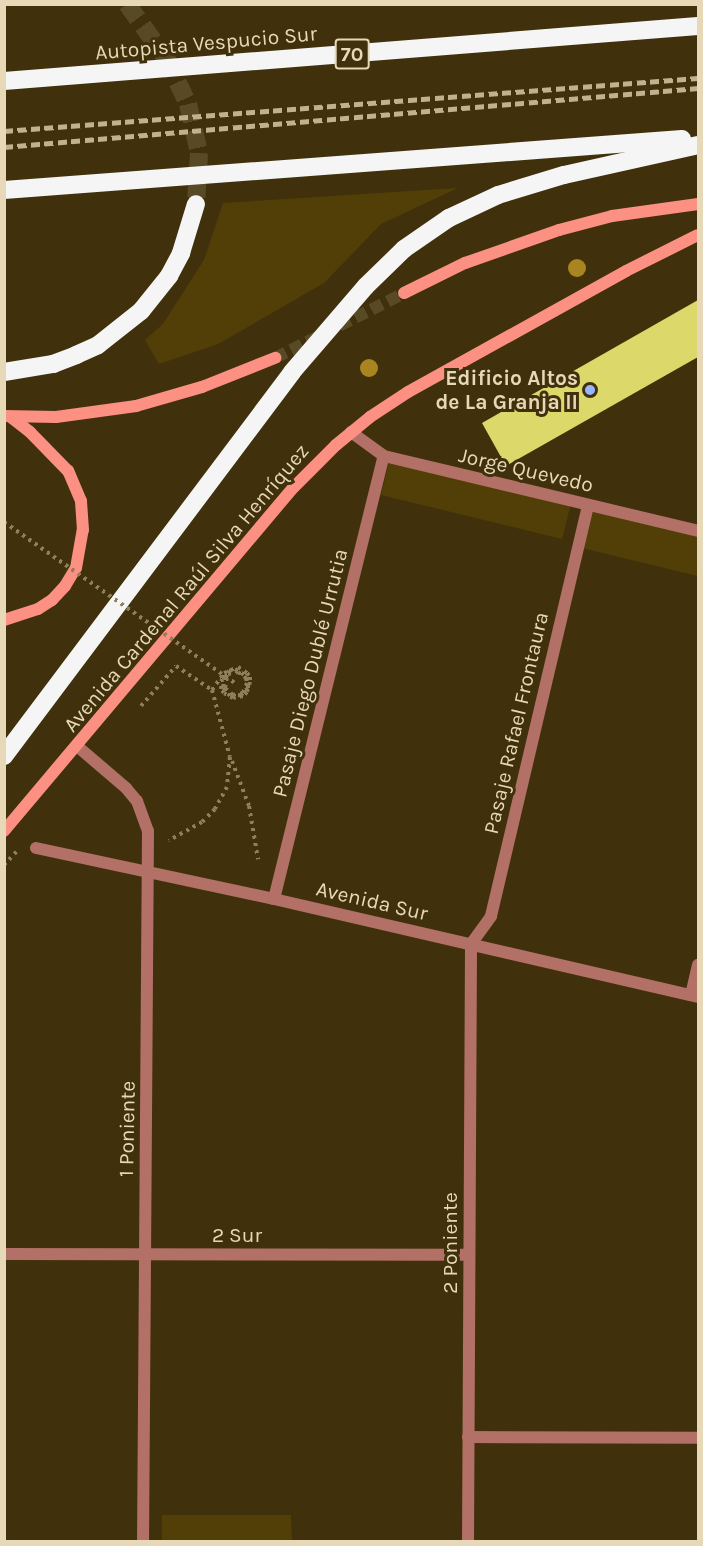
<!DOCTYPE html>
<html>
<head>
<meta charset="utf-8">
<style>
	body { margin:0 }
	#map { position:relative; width:703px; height:1546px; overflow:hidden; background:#40310c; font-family:Karla,sans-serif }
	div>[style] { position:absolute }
	.green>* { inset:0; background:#523f08 }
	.building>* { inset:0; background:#dcd96a }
	.secondary-tunnel>* { height:12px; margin-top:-6px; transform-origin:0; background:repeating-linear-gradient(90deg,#594a26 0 12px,transparent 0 18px) }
	.highway-tunnel>* { height:18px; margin-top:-9px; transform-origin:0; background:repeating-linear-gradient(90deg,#594a26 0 18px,transparent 0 27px) }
	.path>* { height:4px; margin-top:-2px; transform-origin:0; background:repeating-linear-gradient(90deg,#8f805d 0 3px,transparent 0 7.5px) }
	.street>* { height:12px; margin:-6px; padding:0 6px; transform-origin:6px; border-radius:6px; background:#b37067 }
	.secondary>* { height:12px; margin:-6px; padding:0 6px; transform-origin:6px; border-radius:6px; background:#fb9083 }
	.highway>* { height:18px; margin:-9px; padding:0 9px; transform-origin:9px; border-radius:9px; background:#f5f5f5 }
	.rail>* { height:4.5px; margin-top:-2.25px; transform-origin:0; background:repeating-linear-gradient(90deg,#c0b28f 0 9px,transparent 0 13.5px) }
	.path-bridge>* { height:4px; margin-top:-2px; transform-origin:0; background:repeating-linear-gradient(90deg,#8f805d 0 3px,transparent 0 7.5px) }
	.trees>* { width:18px; height:18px; margin:-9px; border-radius:50%; background:#a98521 }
	.dots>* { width:16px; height:16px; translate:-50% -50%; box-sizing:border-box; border:3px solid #40310c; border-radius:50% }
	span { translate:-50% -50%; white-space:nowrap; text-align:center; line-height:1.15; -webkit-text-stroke:6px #40310c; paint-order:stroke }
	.shield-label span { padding:2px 4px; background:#40310c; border:2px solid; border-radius:4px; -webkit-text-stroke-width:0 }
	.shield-label { font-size:20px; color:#e7d9b7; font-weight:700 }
	.street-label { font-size:21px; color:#e7d9b7 }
	.poi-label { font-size:21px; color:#e7d9b7; font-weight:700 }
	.right { translate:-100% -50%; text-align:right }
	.frame { position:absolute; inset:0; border:6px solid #e7d9b7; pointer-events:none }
</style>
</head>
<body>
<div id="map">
	<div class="green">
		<i style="clip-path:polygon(458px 188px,381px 224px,324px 283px,218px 344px,159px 364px,145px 340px,163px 324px,204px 260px,223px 203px)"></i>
		<i style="clip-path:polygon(391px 455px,572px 499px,562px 539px,381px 495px)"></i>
		<i style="clip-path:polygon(592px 508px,698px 534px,698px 576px,582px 548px)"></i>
		<i style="clip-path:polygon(162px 1515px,291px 1515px,292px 1541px,162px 1541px)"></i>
	</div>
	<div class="building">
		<i style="clip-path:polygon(698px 300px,698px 357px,506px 466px,482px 423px)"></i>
	</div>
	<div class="secondary-tunnel">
		<i style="left:275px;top:358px;width:144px;rotate:-26.7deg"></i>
	</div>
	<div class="highway-tunnel">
		<i style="left:127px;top:4px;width:67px;rotate:54.2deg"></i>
		<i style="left:166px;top:58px;width:51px;rotate:64.4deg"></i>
		<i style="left:188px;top:104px;width:50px;rotate:77.3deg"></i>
		<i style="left:199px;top:153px;width:51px;rotate:93.4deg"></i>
	</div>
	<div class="path">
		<i style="left:212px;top:690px;width:21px;rotate:-55deg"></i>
		<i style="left:224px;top:673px;width:15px;rotate:-23deg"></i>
		<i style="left:238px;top:667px;width:11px;rotate:34deg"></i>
		<i style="left:247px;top:673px;width:5px;rotate:53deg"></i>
		<i style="left:250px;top:677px;width:5px;rotate:90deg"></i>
		<i style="left:250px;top:682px;width:10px;rotate:107deg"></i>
		<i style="left:247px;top:692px;width:6px;rotate:135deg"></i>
		<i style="left:243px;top:696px;width:10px;rotate:169deg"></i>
		<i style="left:233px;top:698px;width:10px;rotate:-151deg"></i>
		<i style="left:224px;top:693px;width:5px;rotate:-127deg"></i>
		<i style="left:221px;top:689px;width:11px;rotate:-85deg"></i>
		<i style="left:222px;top:678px;width:10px;rotate:-45deg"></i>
		<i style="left:229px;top:671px;width:6px;rotate:-18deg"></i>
		<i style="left:235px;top:669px;width:15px;rotate:32deg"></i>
		<i style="left:248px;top:677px;width:11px;rotate:90deg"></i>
		<i style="left:248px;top:688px;width:10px;rotate:135deg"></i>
		<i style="left:241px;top:695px;width:11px;rotate:175deg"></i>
		<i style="left:230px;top:696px;width:11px;rotate:-128deg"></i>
		<i style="left:223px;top:687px;width:10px;rotate:-79deg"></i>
		<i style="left:225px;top:677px;width:4px;rotate:-45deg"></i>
		<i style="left:228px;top:674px;width:10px;rotate:-11deg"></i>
		<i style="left:238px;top:672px;width:10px;rotate:37deg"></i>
		<i style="left:246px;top:678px;width:5px;rotate:79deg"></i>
		<i style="left:247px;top:683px;width:11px;rotate:112deg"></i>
		<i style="left:243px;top:693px;width:10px;rotate:169deg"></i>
		<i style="left:233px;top:695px;width:11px;rotate:-139deg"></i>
		<i style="left:225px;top:688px;width:11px;rotate:-80deg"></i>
		<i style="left:141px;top:706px;width:53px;rotate:-48.8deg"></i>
		<i style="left:176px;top:666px;width:43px;rotate:33.7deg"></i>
		<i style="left:212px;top:690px;width:69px;rotate:75deg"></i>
		<i style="left:230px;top:757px;width:30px;rotate:96deg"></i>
		<i style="left:227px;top:787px;width:25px;rotate:119deg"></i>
		<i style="left:215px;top:809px;width:18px;rotate:135deg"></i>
		<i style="left:202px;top:822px;width:38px;rotate:151deg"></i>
		<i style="left:232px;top:761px;width:48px;rotate:69.3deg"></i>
		<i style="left:249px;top:806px;width:54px;rotate:80.4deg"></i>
		<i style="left:4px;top:865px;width:19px;rotate:-47deg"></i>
	</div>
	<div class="street">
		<i style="left:351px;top:432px;width:41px;rotate:36deg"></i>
		<i style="left:384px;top:456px;width:323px;rotate:13.4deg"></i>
		<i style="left:77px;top:746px;width:65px;rotate:40.6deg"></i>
		<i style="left:126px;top:788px;width:17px;rotate:50deg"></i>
		<i style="left:137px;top:801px;width:32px;rotate:70deg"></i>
		<i style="left:148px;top:831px;width:711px;rotate:90.4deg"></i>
		<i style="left:36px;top:848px;width:243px;rotate:12.1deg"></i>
		<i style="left:274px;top:899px;width:435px;rotate:13deg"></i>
		<i style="left:274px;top:899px;width:456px;rotate:-76.1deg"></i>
		<i style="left:691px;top:995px;width:31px;rotate:-77deg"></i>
		<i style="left:4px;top:1254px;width:465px;rotate:0.1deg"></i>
		<i style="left:468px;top:1437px;width:230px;rotate:0.2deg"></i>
		<i style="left:468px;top:1542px;width:598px;rotate:-89.71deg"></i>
		<i style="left:471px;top:944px;width:34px;rotate:-54deg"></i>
		<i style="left:491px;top:916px;width:422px;rotate:-76.7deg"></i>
	</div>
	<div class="secondary">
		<i style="left:404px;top:293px;width:68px;rotate:-26.2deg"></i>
		<i style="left:465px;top:263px;width:100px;rotate:-19.3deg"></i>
		<i style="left:559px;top:230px;width:55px;rotate:-14.8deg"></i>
		<i style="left:612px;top:216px;width:87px;rotate:-7.9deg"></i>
		<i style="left:4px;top:416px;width:52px;rotate:1.1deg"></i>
		<i style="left:56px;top:417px;width:81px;rotate:-7.8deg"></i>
		<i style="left:136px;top:406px;width:69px;rotate:-16.1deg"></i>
		<i style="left:202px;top:387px;width:79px;rotate:-21.7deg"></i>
		<i style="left:4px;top:620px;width:36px;rotate:-18deg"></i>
		<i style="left:38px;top:609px;width:17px;rotate:-33deg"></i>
		<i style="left:52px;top:600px;width:19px;rotate:-47deg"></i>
		<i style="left:65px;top:586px;width:21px;rotate:-59deg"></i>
		<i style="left:76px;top:568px;width:39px;rotate:-80deg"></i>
		<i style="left:83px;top:530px;width:29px;rotate:-94deg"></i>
		<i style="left:81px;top:501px;width:33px;rotate:-113deg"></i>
		<i style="left:68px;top:471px;width:54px;rotate:-134.3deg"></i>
		<i style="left:30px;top:432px;width:24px;rotate:-142deg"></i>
		<i style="left:4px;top:831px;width:450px;rotate:-49.9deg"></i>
		<i style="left:294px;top:487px;width:59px;rotate:-45deg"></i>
		<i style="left:336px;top:445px;width:44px;rotate:-39.5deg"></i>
		<i style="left:370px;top:417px;width:45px;rotate:-33.3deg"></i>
		<i style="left:408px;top:392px;width:249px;rotate:-29deg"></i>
		<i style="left:626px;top:271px;width:80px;rotate:-26.6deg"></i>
	</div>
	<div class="highway">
		<i style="left:4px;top:81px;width:696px;rotate:-4.53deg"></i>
		<i style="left:4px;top:190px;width:680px;rotate:-4.3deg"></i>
		<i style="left:4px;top:372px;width:50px;rotate:-9.3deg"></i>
		<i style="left:53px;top:364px;width:25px;rotate:-21deg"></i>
		<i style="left:76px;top:355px;width:24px;rotate:-24deg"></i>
		<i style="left:98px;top:345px;width:55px;rotate:-38.3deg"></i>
		<i style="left:141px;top:311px;width:45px;rotate:-51.3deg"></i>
		<i style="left:169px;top:276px;width:26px;rotate:-62deg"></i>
		<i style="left:181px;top:253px;width:51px;rotate:-73deg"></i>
		<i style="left:4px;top:756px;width:480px;rotate:-53.1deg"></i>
		<i style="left:292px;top:372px;width:113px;rotate:-49.3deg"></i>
		<i style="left:366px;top:286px;width:53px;rotate:-44.2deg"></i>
		<i style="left:404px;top:249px;width:55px;rotate:-34.6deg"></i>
		<i style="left:449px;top:218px;width:54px;rotate:-25.1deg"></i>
		<i style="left:498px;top:195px;width:69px;rotate:-16.9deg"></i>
		<i style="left:564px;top:175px;width:137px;rotate:-12.6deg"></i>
	</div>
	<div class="rail">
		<i style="left:4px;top:131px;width:696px;rotate:-4.37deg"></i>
		<i style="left:4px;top:147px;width:697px;rotate:-4.86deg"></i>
	</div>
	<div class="path-bridge">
		<i style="left:4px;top:522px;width:283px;rotate:34.9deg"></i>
	</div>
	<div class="trees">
		<i style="left:577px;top:268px"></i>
		<i style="left:369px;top:368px"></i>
	</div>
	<div class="dots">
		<i style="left:590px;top:390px;background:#99b5fd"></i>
	</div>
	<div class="shield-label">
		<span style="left:352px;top:54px">70</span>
	</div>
	<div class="street-label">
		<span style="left:206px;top:43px;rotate:-5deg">Autopista Vespucio Sur</span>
		<span style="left:526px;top:470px;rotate:13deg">Jorge Quevedo</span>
		<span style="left:186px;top:588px;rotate:-50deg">Avenida Cardenal Raúl Silva Henríquez</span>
		<span style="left:310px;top:673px;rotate:-76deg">Pasaje Diego Dublé Urrutia</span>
		<span style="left:516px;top:723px;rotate:-77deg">Pasaje Rafael Frontaura</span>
		<span style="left:372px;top:901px;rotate:13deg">Avenida Sur</span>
		<span style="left:127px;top:1129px;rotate:-89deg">1 Poniente</span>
		<span style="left:237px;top:1235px">2 Sur</span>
		<span style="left:450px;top:1243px;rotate:-90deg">2 Poniente</span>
	</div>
	<div class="poi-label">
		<span class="right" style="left:578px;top:390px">Edificio Altos<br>de La Granja II</span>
	</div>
	<div class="frame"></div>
</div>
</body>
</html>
